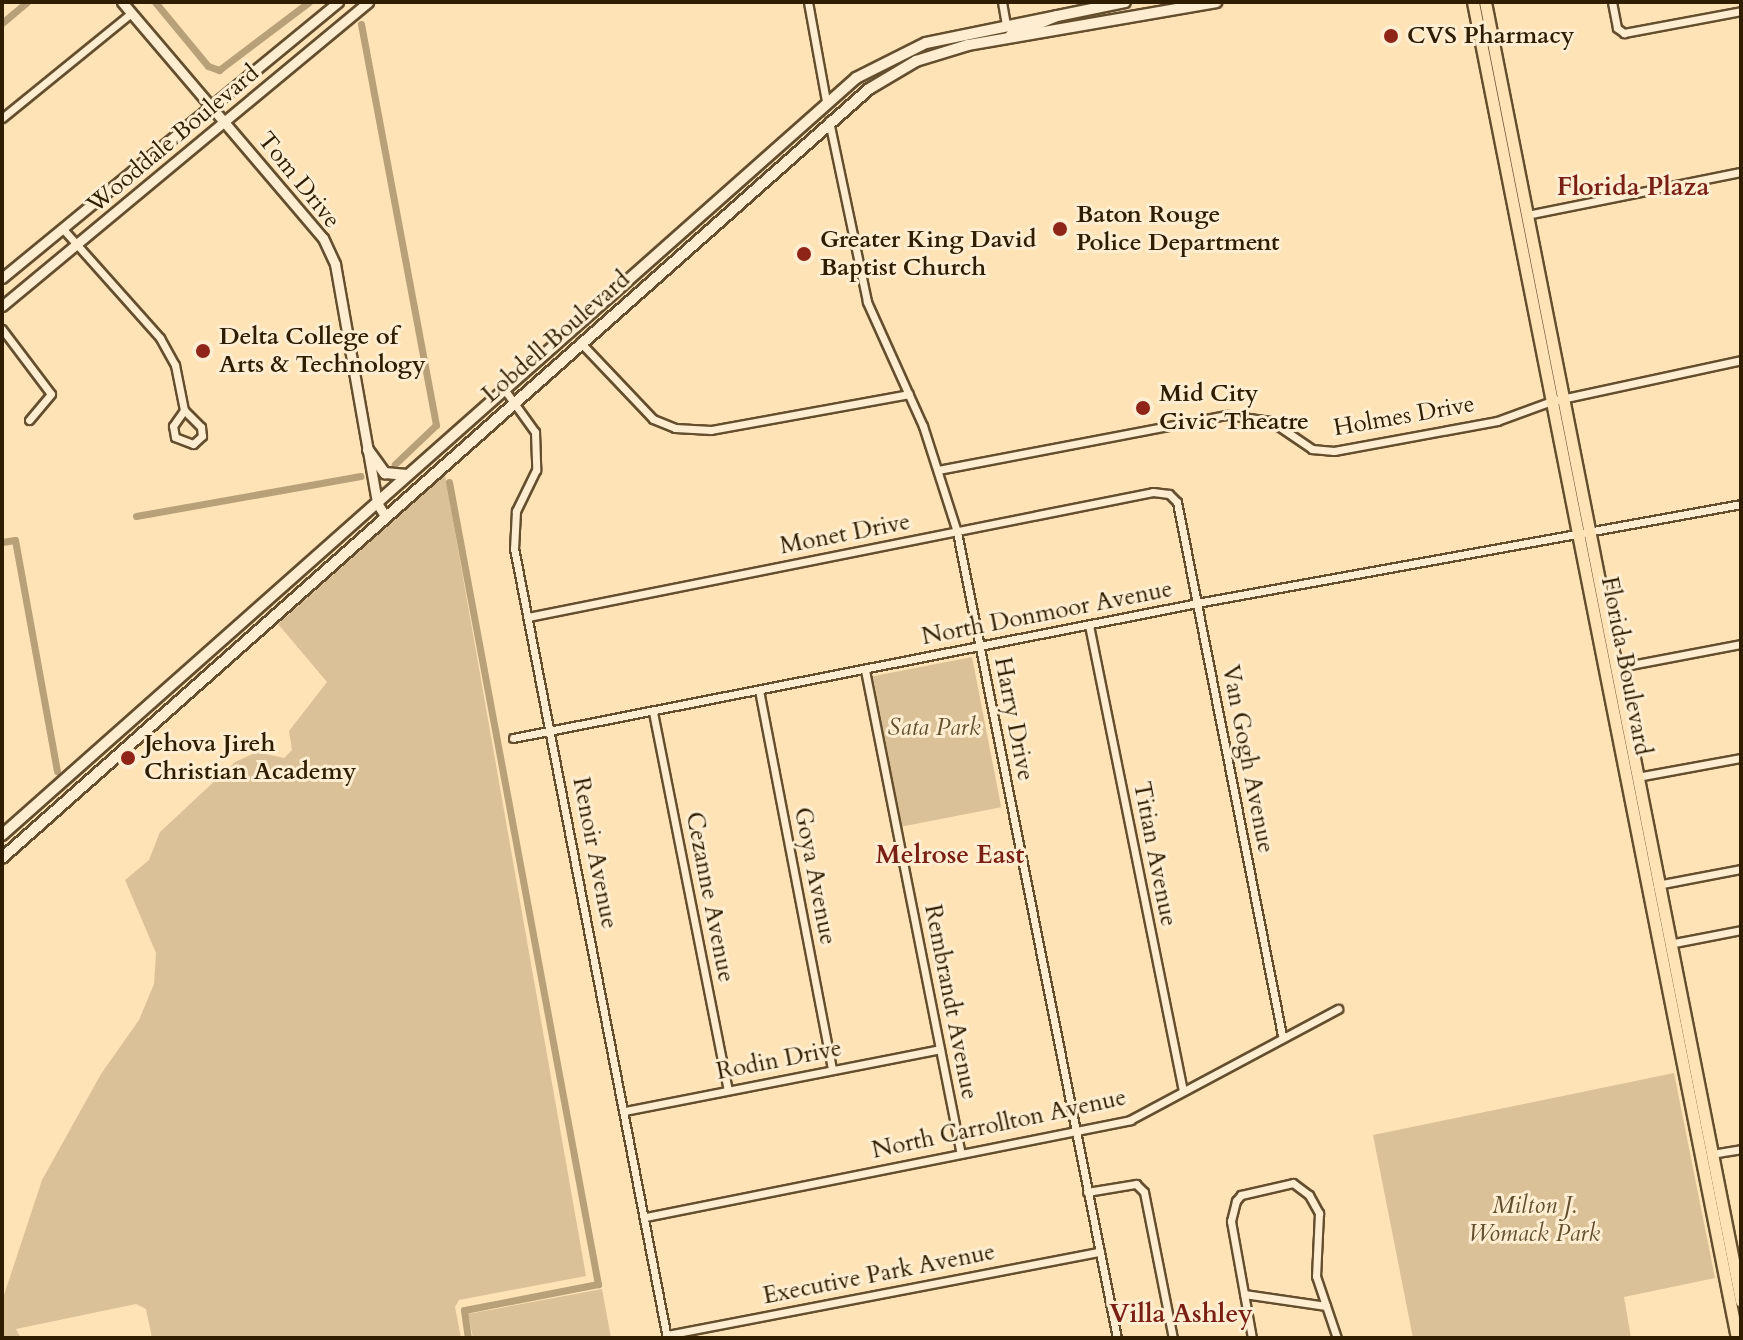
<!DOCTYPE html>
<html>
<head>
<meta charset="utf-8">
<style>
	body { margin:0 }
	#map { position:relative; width:1743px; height:1340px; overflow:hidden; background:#fee3b7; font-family:Cardo,serif }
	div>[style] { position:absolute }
	.green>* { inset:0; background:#dbc198; transform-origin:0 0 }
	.canal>* { height:7px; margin:-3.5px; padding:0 3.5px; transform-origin:3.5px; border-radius:3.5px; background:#b8a079 }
	.roads { filter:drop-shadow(2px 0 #644e2e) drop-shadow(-2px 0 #644e2e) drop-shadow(0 2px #644e2e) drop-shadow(0 -2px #644e2e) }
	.minor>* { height:7px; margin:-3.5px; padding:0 3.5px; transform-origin:3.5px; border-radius:3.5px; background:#feedd0 }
	.tertiary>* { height:9px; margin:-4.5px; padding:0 4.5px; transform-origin:4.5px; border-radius:4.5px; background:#feedd0 }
	.secondary>* { height:10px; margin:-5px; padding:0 5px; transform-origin:5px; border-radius:5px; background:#feedd0 }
	.primary>* { height:11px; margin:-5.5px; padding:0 5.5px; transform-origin:5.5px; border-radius:5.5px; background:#fee3b7 }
	.dots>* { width:22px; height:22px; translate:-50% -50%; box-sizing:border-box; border:4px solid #feedd0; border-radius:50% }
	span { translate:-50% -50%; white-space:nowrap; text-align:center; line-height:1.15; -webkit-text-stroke:6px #feedd0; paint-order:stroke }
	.poi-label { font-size:24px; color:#301d00; font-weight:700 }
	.left { translate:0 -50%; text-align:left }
	.street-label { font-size:24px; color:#301d00 }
	.park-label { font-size:24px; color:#634e2e; font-style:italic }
	.neighbourhood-label { font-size:26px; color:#7a1f14; font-weight:700 }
	.frame { position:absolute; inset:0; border:4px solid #301d00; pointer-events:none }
</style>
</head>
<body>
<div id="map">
	<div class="green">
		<div style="clip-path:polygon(445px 475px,586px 1276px,459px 1300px,455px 1307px,461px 1338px,152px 1338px,146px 1309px,136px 1304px,16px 1329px,21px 1338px,2px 1338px,2px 1301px,42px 1180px,101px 1074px,139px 1020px,154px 984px,156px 953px,125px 880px,149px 860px,160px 832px,235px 762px,257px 752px,284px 758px,292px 750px,289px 731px,327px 682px,278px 624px)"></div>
		<div style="left:972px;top:657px;width:153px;height:101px;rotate:79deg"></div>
		<div style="clip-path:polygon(1674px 1073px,1715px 1278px,1624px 1297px,1631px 1338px,1413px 1338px,1373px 1135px)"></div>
		<div style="clip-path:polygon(602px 1289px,611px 1338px,473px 1338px,468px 1314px)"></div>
	</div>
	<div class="canal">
		<div style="left:155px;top:2px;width:83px;rotate:50.4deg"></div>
		<div style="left:208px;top:66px;width:12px;rotate:20deg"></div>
		<div style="left:219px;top:70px;width:113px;rotate:-37.1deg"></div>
		<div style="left:2px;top:23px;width:33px;rotate:-40deg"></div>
		<div style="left:361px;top:24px;width:408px;rotate:79.4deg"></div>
		<div style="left:436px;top:425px;width:57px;rotate:136.4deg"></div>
		<div style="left:449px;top:482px;width:816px;rotate:79.48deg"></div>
		<div style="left:598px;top:1284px;width:136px;rotate:169deg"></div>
		<div style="left:464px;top:1310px;width:28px;rotate:82deg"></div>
		<div style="left:136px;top:516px;width:228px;rotate:-10.1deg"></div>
		<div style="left:2px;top:542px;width:13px;rotate:-9deg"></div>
		<div style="left:15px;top:540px;width:235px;rotate:79.7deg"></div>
	</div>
	<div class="roads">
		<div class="minor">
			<div style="left:808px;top:2px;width:101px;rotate:79.7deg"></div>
			<div style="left:1002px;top:2px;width:22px;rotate:80deg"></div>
			<div style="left:1612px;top:2px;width:26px;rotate:79deg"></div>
			<div style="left:1617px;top:28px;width:9px;rotate:36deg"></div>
			<div style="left:1624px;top:33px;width:119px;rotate:-10.6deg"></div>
			<div style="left:2px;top:118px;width:166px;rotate:-39.1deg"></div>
			<div style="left:829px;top:121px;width:185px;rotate:78.1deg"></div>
			<div style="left:867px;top:302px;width:136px;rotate:65.7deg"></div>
			<div style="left:923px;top:426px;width:111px;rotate:72.2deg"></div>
			<div style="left:957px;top:532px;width:822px;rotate:78.77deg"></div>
			<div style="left:1527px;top:215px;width:218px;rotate:-11.4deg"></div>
			<div style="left:63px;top:229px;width:146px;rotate:48.3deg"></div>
			<div style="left:160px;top:338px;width:31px;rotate:61deg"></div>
			<div style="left:175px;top:365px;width:46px;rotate:78.7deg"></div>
			<div style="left:184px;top:410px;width:24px;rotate:45deg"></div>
			<div style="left:201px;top:427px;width:9px;rotate:84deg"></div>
			<div style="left:202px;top:436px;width:12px;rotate:138deg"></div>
			<div style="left:193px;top:444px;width:19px;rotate:-159deg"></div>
			<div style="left:175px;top:437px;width:11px;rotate:-100deg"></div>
			<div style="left:173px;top:426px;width:19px;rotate:-55deg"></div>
			<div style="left:2px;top:329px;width:81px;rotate:53deg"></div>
			<div style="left:51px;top:394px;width:34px;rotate:130deg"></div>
			<div style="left:580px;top:342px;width:106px;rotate:46.5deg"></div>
			<div style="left:653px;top:419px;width:24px;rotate:22deg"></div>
			<div style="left:675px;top:428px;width:36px;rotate:3deg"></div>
			<div style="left:711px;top:430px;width:201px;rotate:-10.3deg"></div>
			<div style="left:504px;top:389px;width:53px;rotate:54.2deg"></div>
			<div style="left:535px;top:432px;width:38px;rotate:88deg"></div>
			<div style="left:536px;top:470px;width:46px;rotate:116deg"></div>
			<div style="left:516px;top:511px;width:37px;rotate:93deg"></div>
			<div style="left:514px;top:548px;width:805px;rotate:79.04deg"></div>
			<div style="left:938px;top:470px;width:294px;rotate:-10.8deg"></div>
			<div style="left:1227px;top:415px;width:44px;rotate:7.8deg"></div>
			<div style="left:1271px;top:421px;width:50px;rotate:34.3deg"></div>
			<div style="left:1312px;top:449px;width:22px;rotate:5deg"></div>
			<div style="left:1334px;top:451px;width:166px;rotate:-10.4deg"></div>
			<div style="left:1497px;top:421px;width:59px;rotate:-20deg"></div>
			<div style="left:1552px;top:401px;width:193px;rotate:-12.2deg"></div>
			<div style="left:528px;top:617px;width:637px;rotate:-11.31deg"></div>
			<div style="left:1153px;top:492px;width:16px;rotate:7deg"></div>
			<div style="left:1169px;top:494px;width:11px;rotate:45deg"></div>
			<div style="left:1177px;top:502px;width:543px;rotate:78.86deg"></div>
			<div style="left:1089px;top:625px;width:475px;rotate:78.6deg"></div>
			<div style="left:1615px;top:668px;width:128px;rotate:-10.8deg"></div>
			<div style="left:865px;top:670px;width:493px;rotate:78.8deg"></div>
			<div style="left:759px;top:690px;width:387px;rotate:79.1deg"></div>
			<div style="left:653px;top:712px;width:385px;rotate:78.8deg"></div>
			<div style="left:513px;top:738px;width:697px;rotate:-11.16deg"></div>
			<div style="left:1197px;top:603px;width:553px;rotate:-10.31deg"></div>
			<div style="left:1637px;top:777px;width:106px;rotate:-10.4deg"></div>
			<div style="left:1657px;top:885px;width:86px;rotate:-10.8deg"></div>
			<div style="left:1669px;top:944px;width:73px;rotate:-11deg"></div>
			<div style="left:625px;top:1111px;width:321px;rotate:-11.1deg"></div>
			<div style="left:1711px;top:1154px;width:30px;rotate:-9deg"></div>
			<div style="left:1087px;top:1192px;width:50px;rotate:-9.3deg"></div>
			<div style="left:1136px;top:1184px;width:11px;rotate:45deg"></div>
			<div style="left:1144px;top:1192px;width:149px;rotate:78.8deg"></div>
			<div style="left:646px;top:1217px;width:494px;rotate:-11.3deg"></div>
			<div style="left:1130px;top:1120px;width:236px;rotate:-28.1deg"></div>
			<div style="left:1244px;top:1294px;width:83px;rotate:8.3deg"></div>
			<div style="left:667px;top:1335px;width:441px;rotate:-10.9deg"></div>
			<div style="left:1252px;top:1338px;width:119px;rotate:-100.2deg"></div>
			<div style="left:1231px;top:1221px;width:21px;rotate:-76deg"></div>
			<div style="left:1236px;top:1201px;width:8px;rotate:-50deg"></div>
			<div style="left:1241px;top:1195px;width:53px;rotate:-13deg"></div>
			<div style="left:1293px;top:1183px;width:20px;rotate:37deg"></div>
			<div style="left:1309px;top:1195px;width:21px;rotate:61deg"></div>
			<div style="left:1319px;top:1213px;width:63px;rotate:92.7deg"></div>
			<div style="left:1316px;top:1276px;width:65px;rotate:71.3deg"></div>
		</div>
		<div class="tertiary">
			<div style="left:122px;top:2px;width:310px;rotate:49.6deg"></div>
			<div style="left:323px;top:238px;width:29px;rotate:65deg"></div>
			<div style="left:335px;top:264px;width:243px;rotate:80deg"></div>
			<div style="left:377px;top:503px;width:15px;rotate:58deg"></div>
			<div style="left:2px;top:278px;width:435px;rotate:-39.4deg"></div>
			<div style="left:2px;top:306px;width:476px;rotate:-39.7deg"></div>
		</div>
		<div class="secondary">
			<div style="left:1011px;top:35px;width:50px;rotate:-22.4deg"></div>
			<div style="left:368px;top:450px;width:29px;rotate:54deg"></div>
			<div style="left:385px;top:473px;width:22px;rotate:5deg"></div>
			<div style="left:2px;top:835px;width:1141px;rotate:-41.55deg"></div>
			<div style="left:856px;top:78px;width:78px;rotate:-26.6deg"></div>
			<div style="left:926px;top:43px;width:203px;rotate:-11.6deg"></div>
			<div style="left:2px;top:858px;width:1159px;rotate:-41.57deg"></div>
			<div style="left:869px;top:89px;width:55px;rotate:-30.8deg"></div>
			<div style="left:916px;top:61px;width:54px;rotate:-17.1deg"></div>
			<div style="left:968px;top:45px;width:252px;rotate:-9.8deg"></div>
		</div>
		<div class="primary">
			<div style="left:1473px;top:2px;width:1362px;rotate:78.82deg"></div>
			<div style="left:1485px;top:2px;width:1324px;rotate:78.85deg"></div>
		</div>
	</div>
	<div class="dots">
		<div style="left:1391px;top:36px;background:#8f2418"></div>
		<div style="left:1060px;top:229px;background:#8f2418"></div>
		<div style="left:804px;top:254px;background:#8f2418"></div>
		<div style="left:203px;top:351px;background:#8f2418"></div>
		<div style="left:1143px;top:408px;background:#8f2418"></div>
		<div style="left:128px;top:758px;background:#8f2418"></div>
	</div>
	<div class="poi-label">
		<span class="left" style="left:1407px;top:36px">CVS Pharmacy</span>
		<span class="left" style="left:1076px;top:229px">Baton Rouge<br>Police Department</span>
		<span class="left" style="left:820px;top:254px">Greater King David<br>Baptist Church</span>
		<span class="left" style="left:219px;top:351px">Delta College of<br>Arts &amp; Technology</span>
		<span class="left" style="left:1159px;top:408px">Mid City<br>Civic Theatre</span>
		<span class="left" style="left:144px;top:758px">Jehova Jireh<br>Christian Academy</span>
	</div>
	<div class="street-label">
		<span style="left:173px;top:139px;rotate:-40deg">Wooddale Boulevard</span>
		<span style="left:299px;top:180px;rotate:51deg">Tom Drive</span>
		<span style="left:556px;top:337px;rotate:-41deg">Lobdell Boulevard</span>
		<span style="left:1404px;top:416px;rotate:-10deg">Holmes Drive</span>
		<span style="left:845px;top:534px;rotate:-11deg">Monet Drive</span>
		<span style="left:1047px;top:613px;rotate:-11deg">North Donmoor Avenue</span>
		<span style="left:1626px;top:666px;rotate:79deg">Florida Boulevard</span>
		<span style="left:1014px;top:719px;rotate:79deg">Harry Drive</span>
		<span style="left:1248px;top:759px;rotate:79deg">Van Gogh Avenue</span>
		<span style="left:595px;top:853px;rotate:79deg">Renoir Avenue</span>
		<span style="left:1155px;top:854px;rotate:79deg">Titian Avenue</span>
		<span style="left:815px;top:876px;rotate:79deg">Goya Avenue</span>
		<span style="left:710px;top:897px;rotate:79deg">Cezanne Avenue</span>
		<span style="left:951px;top:1002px;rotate:79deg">Rembrandt Avenue</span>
		<span style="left:779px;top:1060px;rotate:-11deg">Rodin Drive</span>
		<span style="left:999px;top:1124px;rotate:-12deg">North Carrollton Avenue</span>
		<span style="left:879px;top:1274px;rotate:-11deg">Executive Park Avenue</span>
	</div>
	<div class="park-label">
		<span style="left:934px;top:728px">Sata Park</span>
		<span style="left:1534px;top:1220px">Milton J.<br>Womack Park</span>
	</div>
	<div class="neighbourhood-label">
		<span style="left:1633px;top:187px">Florida Plaza</span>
		<span style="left:950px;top:855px">Melrose East</span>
		<span style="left:1181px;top:1314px">Villa Ashley</span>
	</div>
	<div class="frame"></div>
</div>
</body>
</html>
